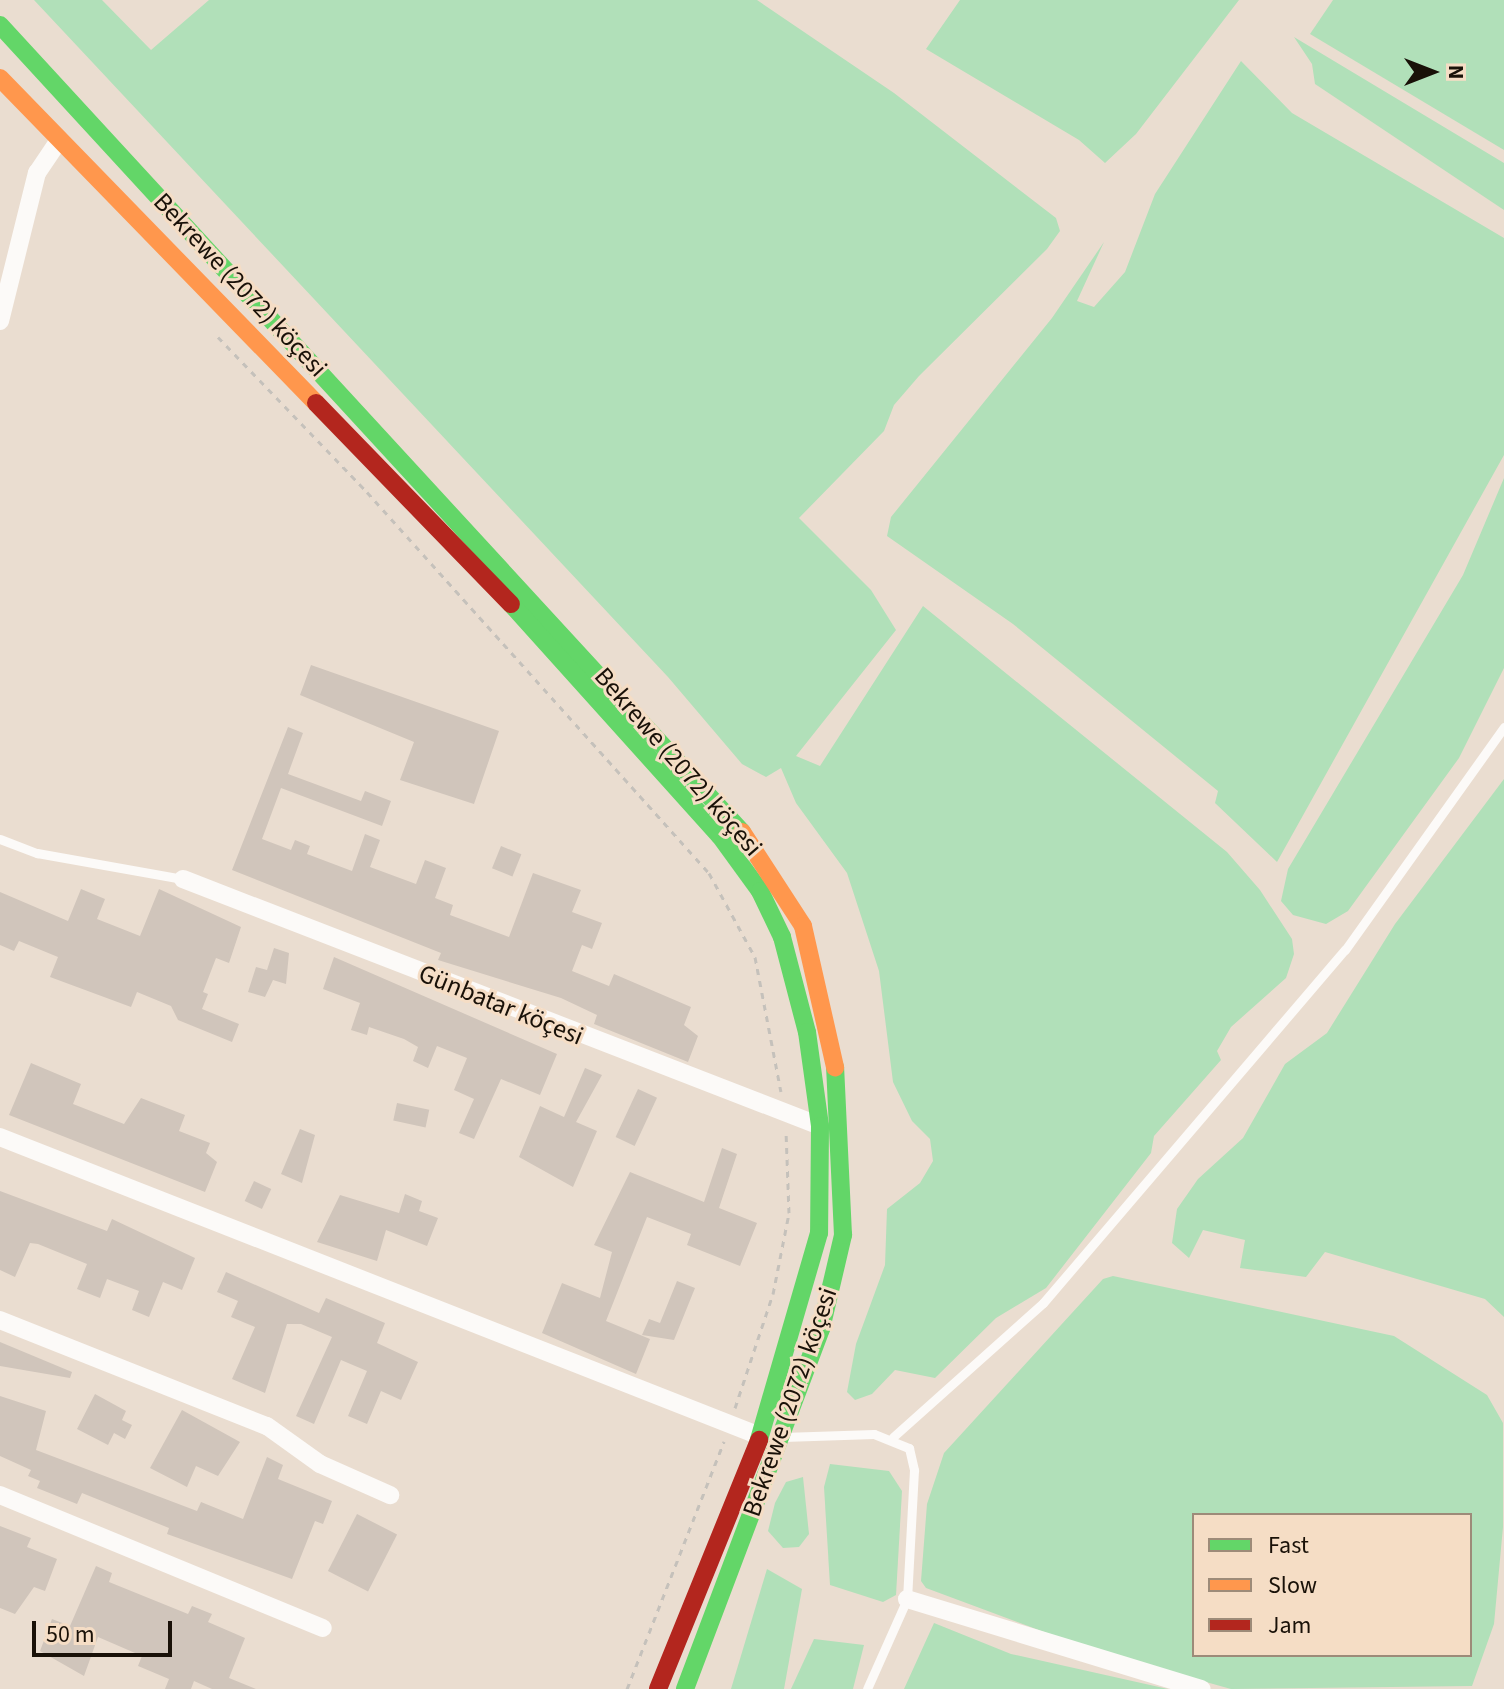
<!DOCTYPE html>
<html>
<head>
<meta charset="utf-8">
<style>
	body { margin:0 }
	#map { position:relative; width:1504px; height:1689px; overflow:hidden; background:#eaddd0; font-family:"Source Sans 3",sans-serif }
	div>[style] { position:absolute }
	.green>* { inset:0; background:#b1e0b9 }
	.building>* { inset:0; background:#d0c5bb; transform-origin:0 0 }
	.path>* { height:3px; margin-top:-1.5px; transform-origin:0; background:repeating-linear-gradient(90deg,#c5c1bb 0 6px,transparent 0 12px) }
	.lane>* { height:9px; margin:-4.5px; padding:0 4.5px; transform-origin:4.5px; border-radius:4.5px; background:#fcfaf8 }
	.street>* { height:18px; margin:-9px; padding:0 9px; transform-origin:9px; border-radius:9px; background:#fcfaf8 }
	.fast>* { height:18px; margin:-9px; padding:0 9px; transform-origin:9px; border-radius:9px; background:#63d668 }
	.slow>* { height:18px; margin:-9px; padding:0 9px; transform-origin:9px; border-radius:9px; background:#ff974d }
	.jam>* { height:18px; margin:-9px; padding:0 9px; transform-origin:9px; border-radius:9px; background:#b3261e }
	span { translate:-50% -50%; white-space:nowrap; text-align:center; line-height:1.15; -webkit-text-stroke:6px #f5ddc5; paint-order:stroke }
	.street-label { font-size:26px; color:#191108 }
	.legend { position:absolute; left:1192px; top:1513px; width:280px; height:144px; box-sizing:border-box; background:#f5ddc5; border:2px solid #9d8b79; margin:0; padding:10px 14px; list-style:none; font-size:24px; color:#191108 }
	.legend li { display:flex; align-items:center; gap:16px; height:40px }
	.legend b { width:40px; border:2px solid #9d8b79 }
	.north { position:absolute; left:1392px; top:32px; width:80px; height:80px; -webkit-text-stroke:6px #f5ddc5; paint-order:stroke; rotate:90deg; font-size:22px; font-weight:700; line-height:32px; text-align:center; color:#191108 }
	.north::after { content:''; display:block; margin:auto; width:28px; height:36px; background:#191108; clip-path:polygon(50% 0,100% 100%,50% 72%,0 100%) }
	.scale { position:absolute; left:32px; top:1621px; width:140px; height:36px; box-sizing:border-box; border:4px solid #191108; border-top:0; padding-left:10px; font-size:24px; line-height:28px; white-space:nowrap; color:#191108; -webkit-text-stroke:6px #f5ddc5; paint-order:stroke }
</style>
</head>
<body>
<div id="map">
	<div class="green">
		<div style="clip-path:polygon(34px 0,102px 0,151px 50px,209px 0,757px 0,894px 93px,1056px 218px,1060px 231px,1047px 249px,919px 376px,894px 405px,884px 431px,799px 518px,871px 590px,896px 630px,796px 756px,820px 766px,923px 606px,1227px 852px,1260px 890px,1292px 939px,1294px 954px,1286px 978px,1231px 1027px,1217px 1051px,1221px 1060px,1154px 1136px,1151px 1153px,1046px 1288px,996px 1318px,935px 1378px,895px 1370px,872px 1394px,855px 1400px,847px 1392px,856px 1344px,885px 1265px,887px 1209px,920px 1183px,933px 1161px,930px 1139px,912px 1121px,893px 1082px,879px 971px,847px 873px,796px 803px,781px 768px,766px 777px,742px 764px,668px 677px)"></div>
		<div style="clip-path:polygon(960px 0,1239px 0,1136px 134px,1105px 163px,1079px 140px,926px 49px)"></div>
		<div style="clip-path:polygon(1333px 0,1504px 0,1504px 150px,1310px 34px)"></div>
		<div style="clip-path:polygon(1294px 37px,1504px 163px,1504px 210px,1315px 84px,1312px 64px)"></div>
		<div style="clip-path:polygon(1241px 61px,1292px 113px,1504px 238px,1504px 455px,1277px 862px,1215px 803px,1218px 791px,1013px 624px,887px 536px,891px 517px,1052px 318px,1104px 242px,1077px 301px,1094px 307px,1125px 272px,1155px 194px)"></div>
		<div style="clip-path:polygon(1504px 478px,1504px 668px,1459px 758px,1348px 911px,1326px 924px,1293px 915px,1281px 901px,1288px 869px,1463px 575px)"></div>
		<div style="clip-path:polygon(1504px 779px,1504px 1317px,1485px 1299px,1325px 1252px,1306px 1277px,1240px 1268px,1245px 1240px,1203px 1230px,1189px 1258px,1172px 1243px,1177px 1209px,1198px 1179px,1243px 1138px,1285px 1064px,1327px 1033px,1395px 924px)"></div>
		<div style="clip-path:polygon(evenodd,1113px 1276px,1394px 1336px,1487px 1395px,1503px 1423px,1503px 1527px,1494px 1624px,1472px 1686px,1231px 1689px,1095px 1651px,926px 1588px,921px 1581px,927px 1504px,944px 1453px,1103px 1279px,1113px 1276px,1194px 1515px,1470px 1515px,1470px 1655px,1194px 1655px,1194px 1515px)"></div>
		<div style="clip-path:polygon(830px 1464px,889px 1471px,902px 1491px,896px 1595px,883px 1602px,830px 1585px,824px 1487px)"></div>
		<div style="clip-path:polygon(803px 1477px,809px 1534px,799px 1547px,783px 1548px,768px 1531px,775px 1503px,786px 1482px)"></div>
		<div style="clip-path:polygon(767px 1569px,802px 1589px,784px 1689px,731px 1689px)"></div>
		<div style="clip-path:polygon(934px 1623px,1011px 1654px,1168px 1689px,904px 1689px)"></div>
		<div style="clip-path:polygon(814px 1639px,864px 1645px,853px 1689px,791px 1689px)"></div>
	</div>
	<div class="building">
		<div style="clip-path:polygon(311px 665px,499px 731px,474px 804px,400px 780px,414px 742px,300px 695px)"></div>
		<div style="clip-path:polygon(288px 727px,303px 733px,288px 774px,361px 801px,365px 791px,391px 801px,382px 826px,281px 788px,262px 839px,291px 850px,295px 840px,310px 846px,307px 854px,352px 871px,365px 834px,380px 840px,370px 867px,416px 884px,425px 860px,446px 868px,435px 898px,453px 905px,450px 915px,509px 937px,533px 873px,581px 890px,572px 912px,602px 923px,592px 949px,582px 945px,572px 971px,609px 986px,614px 974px,691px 1007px,684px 1025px,698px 1036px,688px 1062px,594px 1024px,597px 1015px,561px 998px,438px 960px,441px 953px,232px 870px)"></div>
		<div style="left:501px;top:846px;width:22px;height:24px;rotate:22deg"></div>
		<div style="clip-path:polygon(81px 889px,105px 899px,97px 919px,140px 936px,159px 889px,241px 927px,229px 963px,216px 958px,203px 992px,208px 994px,202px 1009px,239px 1024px,232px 1042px,178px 1020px,171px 1006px,137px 992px,131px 1007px,50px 977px,58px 957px,19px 941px,14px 951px,0 945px,0 892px,68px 921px)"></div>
		<div style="clip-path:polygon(274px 948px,289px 953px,286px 984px,273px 980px,265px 997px,248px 992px,256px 967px,267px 970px)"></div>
		<div style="clip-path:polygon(334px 957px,557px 1054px,540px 1095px,501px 1079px,474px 1139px,459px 1133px,474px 1099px,454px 1090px,467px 1058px,437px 1046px,428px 1068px,413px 1061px,418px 1047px,404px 1039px,369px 1027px,367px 1035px,351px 1030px,360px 1003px,323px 989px)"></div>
		<div style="clip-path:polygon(31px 1063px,81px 1084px,73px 1104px,124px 1124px,141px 1098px,185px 1115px,179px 1131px,210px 1143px,206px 1153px,217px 1162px,205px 1192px,9px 1115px)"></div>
		<div style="clip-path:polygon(585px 1068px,602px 1075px,576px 1122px,597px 1131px,573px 1187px,519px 1157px,540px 1106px,564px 1117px)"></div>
		<div style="left:638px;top:1089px;width:21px;height:53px;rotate:25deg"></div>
		<div style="left:397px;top:1103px;width:33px;height:18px;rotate:12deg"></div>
		<div style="clip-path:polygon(300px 1129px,315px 1135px,302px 1183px,281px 1174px)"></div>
		<div style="clip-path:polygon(722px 1148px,737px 1154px,719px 1208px,757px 1223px,740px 1266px,687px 1245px,691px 1234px,647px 1217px,606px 1321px,650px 1339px,636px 1374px,542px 1333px,562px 1283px,600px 1298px,612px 1252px,594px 1245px,630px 1172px,704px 1202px)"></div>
		<div style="left:254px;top:1181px;width:19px;height:22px;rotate:25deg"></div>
		<div style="clip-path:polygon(0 1191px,107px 1231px,112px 1219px,195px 1258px,182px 1290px,163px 1282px,149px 1317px,132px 1310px,139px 1291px,107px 1279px,100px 1298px,77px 1289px,87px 1264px,38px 1244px,30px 1243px,15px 1277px,0 1270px)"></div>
		<div style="clip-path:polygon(405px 1194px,422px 1201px,419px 1211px,438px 1218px,427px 1246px,386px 1230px,377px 1261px,317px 1242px,340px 1195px,399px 1213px)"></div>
		<div style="clip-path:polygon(226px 1272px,319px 1313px,326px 1298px,385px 1323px,377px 1343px,418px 1362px,401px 1400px,381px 1391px,367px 1424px,348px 1416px,367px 1371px,341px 1360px,314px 1424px,296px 1416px,332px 1337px,301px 1324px,287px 1324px,265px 1393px,232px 1379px,255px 1327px,231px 1317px,238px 1301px,217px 1292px)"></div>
		<div style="clip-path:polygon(677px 1281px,695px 1288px,674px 1340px,642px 1335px,649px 1319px,660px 1323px)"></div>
		<div style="clip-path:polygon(0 1342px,72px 1372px,70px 1378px,0 1366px)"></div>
		<div style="clip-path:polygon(95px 1394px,126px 1411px,122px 1420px,132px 1425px,125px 1439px,114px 1433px,108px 1445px,77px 1429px)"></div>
		<div style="clip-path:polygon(0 1396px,46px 1411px,36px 1450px,197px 1511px,201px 1502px,243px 1519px,267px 1457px,283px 1465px,278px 1479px,332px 1501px,323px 1524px,315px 1521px,292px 1579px,167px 1534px,169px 1528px,82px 1493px,77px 1504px,37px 1488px,40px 1481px,28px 1476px,31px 1470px,0 1456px)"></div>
		<div style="clip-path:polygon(182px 1410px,240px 1442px,218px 1476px,196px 1466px,187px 1487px,150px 1468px)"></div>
		<div style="left:357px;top:1514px;width:45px;height:64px;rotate:27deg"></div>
		<div style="clip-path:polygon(0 1526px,31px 1538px,27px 1547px,57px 1559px,45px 1591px,34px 1587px,15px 1614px,0 1608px)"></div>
		<div style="clip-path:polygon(96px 1566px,112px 1573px,109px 1582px,188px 1614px,192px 1606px,212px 1614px,208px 1622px,245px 1638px,229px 1678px,256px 1689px,212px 1689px,194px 1681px,191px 1689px,165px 1689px,169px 1679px,138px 1666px,142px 1656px,98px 1637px,84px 1676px,40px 1651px,52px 1619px,70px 1626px)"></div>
	</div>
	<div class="path">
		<div style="left:218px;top:337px;width:215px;rotate:46.1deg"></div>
		<div style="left:367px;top:492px;width:512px;rotate:48.09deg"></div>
		<div style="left:709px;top:873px;width:96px;rotate:61.3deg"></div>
		<div style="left:755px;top:957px;width:137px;rotate:79.1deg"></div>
		<div style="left:735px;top:1408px;width:120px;rotate:-71.6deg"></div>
		<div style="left:773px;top:1294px;width:83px;rotate:-78.8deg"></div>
		<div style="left:789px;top:1213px;width:82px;rotate:-92.1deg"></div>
		<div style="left:627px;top:1689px;width:266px;rotate:-68.6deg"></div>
	</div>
	<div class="lane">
		<div style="left:0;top:839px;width:40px;rotate:21deg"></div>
		<div style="left:37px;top:853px;width:148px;rotate:10.1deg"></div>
		<div style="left:783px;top:1437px;width:91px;rotate:-1.9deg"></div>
		<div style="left:874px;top:1434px;width:38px;rotate:22deg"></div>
		<div style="left:909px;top:1448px;width:23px;rotate:77deg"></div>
		<div style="left:914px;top:1470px;width:129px;rotate:93.1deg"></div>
		<div style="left:907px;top:1599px;width:98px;rotate:114deg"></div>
		<div style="left:893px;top:1437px;width:201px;rotate:-41.8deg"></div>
		<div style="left:1043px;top:1303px;width:465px;rotate:-49.5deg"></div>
		<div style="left:1345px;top:950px;width:274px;rotate:-54.5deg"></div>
	</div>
	<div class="street">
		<div style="left:0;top:321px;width:153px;rotate:-76deg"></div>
		<div style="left:37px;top:173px;width:36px;rotate:-56deg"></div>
		<div style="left:183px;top:879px;width:683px;rotate:21.19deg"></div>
		<div style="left:0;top:1137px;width:817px;rotate:21.48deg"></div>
		<div style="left:0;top:1320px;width:287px;rotate:21.7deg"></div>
		<div style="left:267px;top:1426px;width:65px;rotate:35.6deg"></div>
		<div style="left:320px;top:1464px;width:77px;rotate:23.9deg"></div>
		<div style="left:0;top:1495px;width:349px;rotate:22.4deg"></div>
		<div style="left:907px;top:1599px;width:308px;rotate:17deg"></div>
	</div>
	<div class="fast">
		<div style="left:0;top:25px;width:1096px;rotate:47.4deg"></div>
		<div style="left:511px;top:604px;width:312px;rotate:48deg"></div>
		<div style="left:720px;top:836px;width:68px;rotate:54deg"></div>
		<div style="left:760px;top:891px;width:51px;rotate:64.4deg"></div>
		<div style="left:782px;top:937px;width:98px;rotate:75.3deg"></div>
		<div style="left:807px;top:1032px;width:95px;rotate:82.1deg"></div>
		<div style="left:820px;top:1126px;width:107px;rotate:90.5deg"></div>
		<div style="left:819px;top:1233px;width:216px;rotate:106.2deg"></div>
		<div style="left:685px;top:1689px;width:385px;rotate:-69.3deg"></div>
		<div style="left:821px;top:1329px;width:97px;rotate:-76.8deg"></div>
		<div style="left:843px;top:1235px;width:168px;rotate:-92.7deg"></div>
	</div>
	<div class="slow">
		<div style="left:0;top:78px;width:453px;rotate:45.8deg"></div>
		<div style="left:742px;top:832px;width:112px;rotate:57deg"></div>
		<div style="left:803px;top:926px;width:145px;rotate:77.2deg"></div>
	</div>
	<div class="jam">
		<div style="left:316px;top:403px;width:280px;rotate:45.9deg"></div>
		<div style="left:658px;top:1689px;width:269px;rotate:-67.9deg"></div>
	</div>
	<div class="street-label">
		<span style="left:240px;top:285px;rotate:47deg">Bekrewe (2072) köçesi</span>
		<span style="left:678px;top:762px;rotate:49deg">Bekrewe (2072) köçesi</span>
		<span style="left:501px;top:1005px;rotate:22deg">Günbatar köçesi</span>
		<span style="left:790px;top:1402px;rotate:-71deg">Bekrewe (2072) köçesi</span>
	</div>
	<ul class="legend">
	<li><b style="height:10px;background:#63d668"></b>Fast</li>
	<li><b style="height:10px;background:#ff974d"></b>Slow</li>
	<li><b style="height:10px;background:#b3261e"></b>Jam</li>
	</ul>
	<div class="north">N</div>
	<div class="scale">50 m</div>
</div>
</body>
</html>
